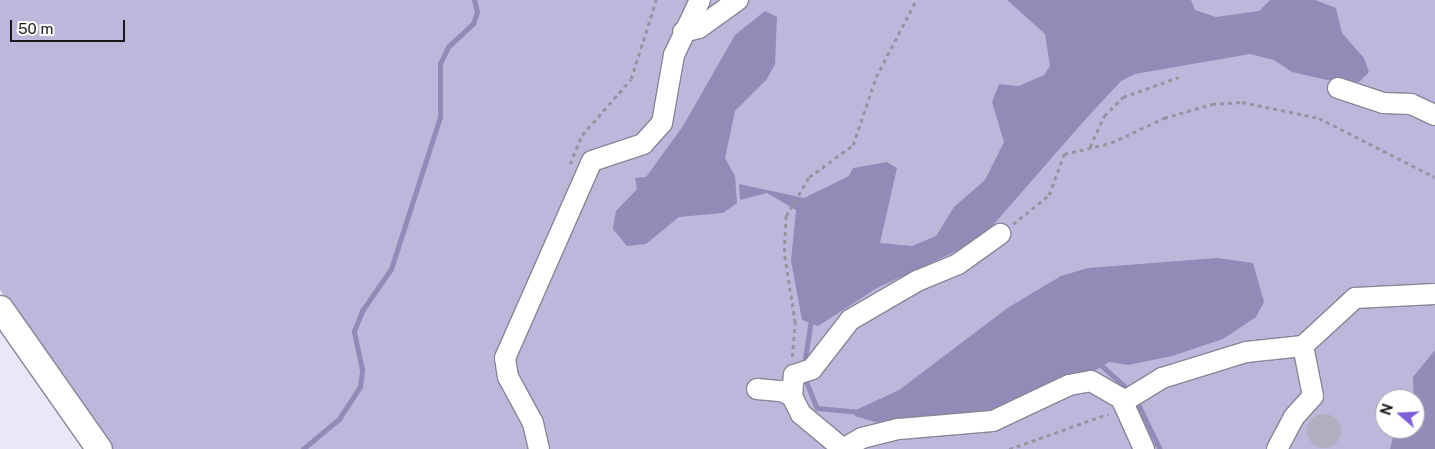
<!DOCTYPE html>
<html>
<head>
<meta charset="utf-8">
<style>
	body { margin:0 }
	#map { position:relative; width:1435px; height:449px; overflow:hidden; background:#e9e8f9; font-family:"Public Sans",sans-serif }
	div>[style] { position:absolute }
	.green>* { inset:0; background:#bcb8dc }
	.water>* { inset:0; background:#918bb7 }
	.stream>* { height:4.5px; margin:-2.25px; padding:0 2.25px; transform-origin:2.25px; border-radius:2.25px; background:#918bb7 }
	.building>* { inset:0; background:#b0aebf }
	.round { border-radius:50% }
	.path>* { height:2.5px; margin-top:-1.25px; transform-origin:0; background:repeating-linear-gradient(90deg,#9594a1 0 4px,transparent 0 8px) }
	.roads { filter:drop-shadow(1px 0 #878595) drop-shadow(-1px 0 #878595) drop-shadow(0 1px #878595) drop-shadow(0 -1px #878595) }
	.minor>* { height:20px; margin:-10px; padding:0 10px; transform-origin:10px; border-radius:10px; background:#fff }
	.major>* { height:25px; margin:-12.5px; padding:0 12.5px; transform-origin:12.5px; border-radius:12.5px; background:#fff }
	span { translate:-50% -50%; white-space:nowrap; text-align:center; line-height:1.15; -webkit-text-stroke:4px #fff; paint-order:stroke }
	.north { position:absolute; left:1375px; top:389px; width:50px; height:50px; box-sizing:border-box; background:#fff; border:1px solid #a3a3a5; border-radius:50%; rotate:289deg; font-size:14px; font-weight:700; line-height:20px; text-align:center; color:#18181e }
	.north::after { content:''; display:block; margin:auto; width:18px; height:22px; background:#7c5fda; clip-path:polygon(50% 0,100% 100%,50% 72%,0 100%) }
	.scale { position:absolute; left:10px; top:20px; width:115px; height:22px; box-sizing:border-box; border:2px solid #18181e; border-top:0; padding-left:6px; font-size:15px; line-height:18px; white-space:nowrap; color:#18181e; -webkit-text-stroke:4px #fff; paint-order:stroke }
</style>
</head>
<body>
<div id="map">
	<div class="green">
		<div style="clip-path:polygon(evenodd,0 0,1435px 0,1435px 449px,110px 449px,83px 403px,0 290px,0 0,1385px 399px,1415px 399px,1415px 429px,1385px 429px,1385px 399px)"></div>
	</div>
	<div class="water">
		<div style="clip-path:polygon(1007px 0,1191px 0,1195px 10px,1216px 17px,1259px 11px,1270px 0,1315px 0,1336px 8px,1342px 33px,1364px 58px,1369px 72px,1359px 82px,1327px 80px,1292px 72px,1274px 60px,1250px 54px,1135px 74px,1121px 81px,1083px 122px,980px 240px,877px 288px,818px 326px,802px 320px,791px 261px,796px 210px,767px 193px,740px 200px,739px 184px,804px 198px,849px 176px,853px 168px,887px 162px,897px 168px,880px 243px,912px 246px,936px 236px,954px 207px,985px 180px,1004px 142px,992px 102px,999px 84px,1019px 86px,1044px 75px,1050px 66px,1045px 34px)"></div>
		<div style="clip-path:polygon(765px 11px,777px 17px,775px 64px,767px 79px,735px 111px,725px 158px,735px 176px,737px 203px,723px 213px,679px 217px,646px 244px,627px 246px,613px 229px,614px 221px,616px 211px,637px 189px,635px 178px,646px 177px,683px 126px,735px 35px)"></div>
		<div style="clip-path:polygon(1217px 258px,1253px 263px,1264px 302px,1256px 317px,1223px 339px,1172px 356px,1128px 365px,1109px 362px,1096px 370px,1071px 373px,1030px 401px,992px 414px,875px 422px,855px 416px,856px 410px,899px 390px,1009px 307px,1061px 276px,1088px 268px)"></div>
		<div style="clip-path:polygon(1435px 350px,1435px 449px,1390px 449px,1395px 429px,1415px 429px,1413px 377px)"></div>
	</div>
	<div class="stream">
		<div style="left:1099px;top:363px;width:42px;rotate:42.1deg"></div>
		<div style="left:804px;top:366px;width:48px;rotate:-81.5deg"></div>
		<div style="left:805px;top:378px;width:32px;rotate:68deg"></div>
		<div style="left:817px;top:408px;width:43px;rotate:5.3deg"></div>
		<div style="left:1136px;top:399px;width:55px;rotate:64.4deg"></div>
		<div style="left:303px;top:449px;width:47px;rotate:-39.8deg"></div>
		<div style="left:339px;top:419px;width:38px;rotate:-57deg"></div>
		<div style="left:360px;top:387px;width:17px;rotate:-83deg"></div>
		<div style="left:362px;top:370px;width:40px;rotate:-102deg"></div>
		<div style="left:354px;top:331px;width:22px;rotate:-68deg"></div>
		<div style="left:362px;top:311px;width:51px;rotate:-55.4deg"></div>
		<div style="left:391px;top:269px;width:160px;rotate:-72.1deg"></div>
		<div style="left:440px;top:117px;width:53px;rotate:-90deg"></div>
		<div style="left:440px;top:64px;width:19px;rotate:-65deg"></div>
		<div style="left:448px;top:47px;width:34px;rotate:-43deg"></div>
		<div style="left:473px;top:24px;width:13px;rotate:-72deg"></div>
		<div style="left:477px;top:12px;width:12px;rotate:-104deg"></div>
	</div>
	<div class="building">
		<div class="round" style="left:1307px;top:414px;width:34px;height:34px"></div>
	</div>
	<div class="path">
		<div style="left:1090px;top:147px;width:34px;rotate:-66deg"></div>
		<div style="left:1104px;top:116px;width:27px;rotate:-45deg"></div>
		<div style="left:1123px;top:97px;width:59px;rotate:-19.7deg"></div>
		<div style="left:570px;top:164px;width:31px;rotate:-68deg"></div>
		<div style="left:582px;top:135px;width:74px;rotate:-48.8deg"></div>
		<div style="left:631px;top:79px;width:83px;rotate:-72.4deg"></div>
		<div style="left:1013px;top:224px;width:46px;rotate:-38.9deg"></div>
		<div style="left:1049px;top:195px;width:44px;rotate:-69.9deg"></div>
		<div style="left:1064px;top:154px;width:48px;rotate:-13.2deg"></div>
		<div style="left:1111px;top:143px;width:59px;rotate:-25.3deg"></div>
		<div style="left:1164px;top:118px;width:50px;rotate:-16.3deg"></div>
		<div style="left:1212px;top:104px;width:30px;rotate:-4deg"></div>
		<div style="left:1242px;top:102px;width:79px;rotate:11.7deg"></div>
		<div style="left:1319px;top:118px;width:130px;rotate:27deg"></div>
		<div style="left:792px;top:357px;width:34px;rotate:-85deg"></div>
		<div style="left:795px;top:323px;width:72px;rotate:-98.8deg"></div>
		<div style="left:784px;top:252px;width:36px;rotate:-87deg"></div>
		<div style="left:786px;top:216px;width:45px;rotate:-59.5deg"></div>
		<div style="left:809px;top:177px;width:54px;rotate:-36deg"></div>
		<div style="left:853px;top:145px;width:72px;rotate:-71.3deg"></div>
		<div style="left:876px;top:77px;width:87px;rotate:-62.5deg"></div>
		<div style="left:1009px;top:449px;width:105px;rotate:-19.5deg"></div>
	</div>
	<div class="roads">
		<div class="minor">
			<div style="left:683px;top:32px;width:16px;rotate:-14deg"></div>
			<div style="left:699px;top:28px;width:48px;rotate:-35.7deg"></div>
			<div style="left:1338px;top:88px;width:47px;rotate:18.4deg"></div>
			<div style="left:1383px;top:103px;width:28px;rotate:2deg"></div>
			<div style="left:1411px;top:104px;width:26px;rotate:25deg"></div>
			<div style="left:757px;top:389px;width:25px;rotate:5deg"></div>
			<div style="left:782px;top:391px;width:11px;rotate:27deg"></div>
			<div style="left:1123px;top:402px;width:46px;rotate:-31.6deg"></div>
			<div style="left:1162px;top:378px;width:88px;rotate:-17.2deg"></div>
			<div style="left:1246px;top:352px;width:57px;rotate:-6deg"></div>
			<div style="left:1303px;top:346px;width:71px;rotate:-42.7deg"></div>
			<div style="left:1355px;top:298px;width:80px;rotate:-2.9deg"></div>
			<div style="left:539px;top:449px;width:27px;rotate:-103deg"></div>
			<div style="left:533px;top:423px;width:52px;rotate:-118.5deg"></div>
			<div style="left:508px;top:377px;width:19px;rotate:-99deg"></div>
			<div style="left:505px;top:358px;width:215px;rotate:-66.2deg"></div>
			<div style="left:592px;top:161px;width:54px;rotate:-18.4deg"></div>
			<div style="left:643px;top:144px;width:28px;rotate:-48deg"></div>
			<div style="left:662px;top:123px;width:69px;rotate:-80deg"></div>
			<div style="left:674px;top:55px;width:61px;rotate:-64.7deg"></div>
			<div style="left:843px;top:449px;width:22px;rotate:-30deg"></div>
			<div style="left:862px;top:438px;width:38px;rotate:-14deg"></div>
			<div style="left:899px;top:429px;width:94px;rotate:-4.9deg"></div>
			<div style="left:993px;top:421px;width:84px;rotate:-25.3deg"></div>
			<div style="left:1069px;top:385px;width:22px;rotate:-10deg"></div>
			<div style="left:1091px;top:381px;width:34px;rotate:30deg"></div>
			<div style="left:1121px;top:398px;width:56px;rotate:65.7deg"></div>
			<div style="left:843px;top:449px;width:55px;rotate:-140.2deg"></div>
			<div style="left:801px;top:414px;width:20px;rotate:-117deg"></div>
			<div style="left:792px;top:396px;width:21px;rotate:-85deg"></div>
			<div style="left:794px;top:375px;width:19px;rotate:-18deg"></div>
			<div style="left:812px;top:369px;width:62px;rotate:-52.2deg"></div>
			<div style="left:850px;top:320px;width:78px;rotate:-30.2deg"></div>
			<div style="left:917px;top:281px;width:44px;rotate:-22.5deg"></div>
			<div style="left:958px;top:264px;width:52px;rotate:-35.5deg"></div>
			<div style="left:1277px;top:449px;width:36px;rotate:-62deg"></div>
			<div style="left:1294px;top:417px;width:28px;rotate:-48deg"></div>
			<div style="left:1313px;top:396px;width:51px;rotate:-101.3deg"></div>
		</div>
		<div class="major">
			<div style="left:0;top:308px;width:172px;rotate:54.9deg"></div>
		</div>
	</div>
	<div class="north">N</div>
	<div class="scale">50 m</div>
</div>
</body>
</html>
